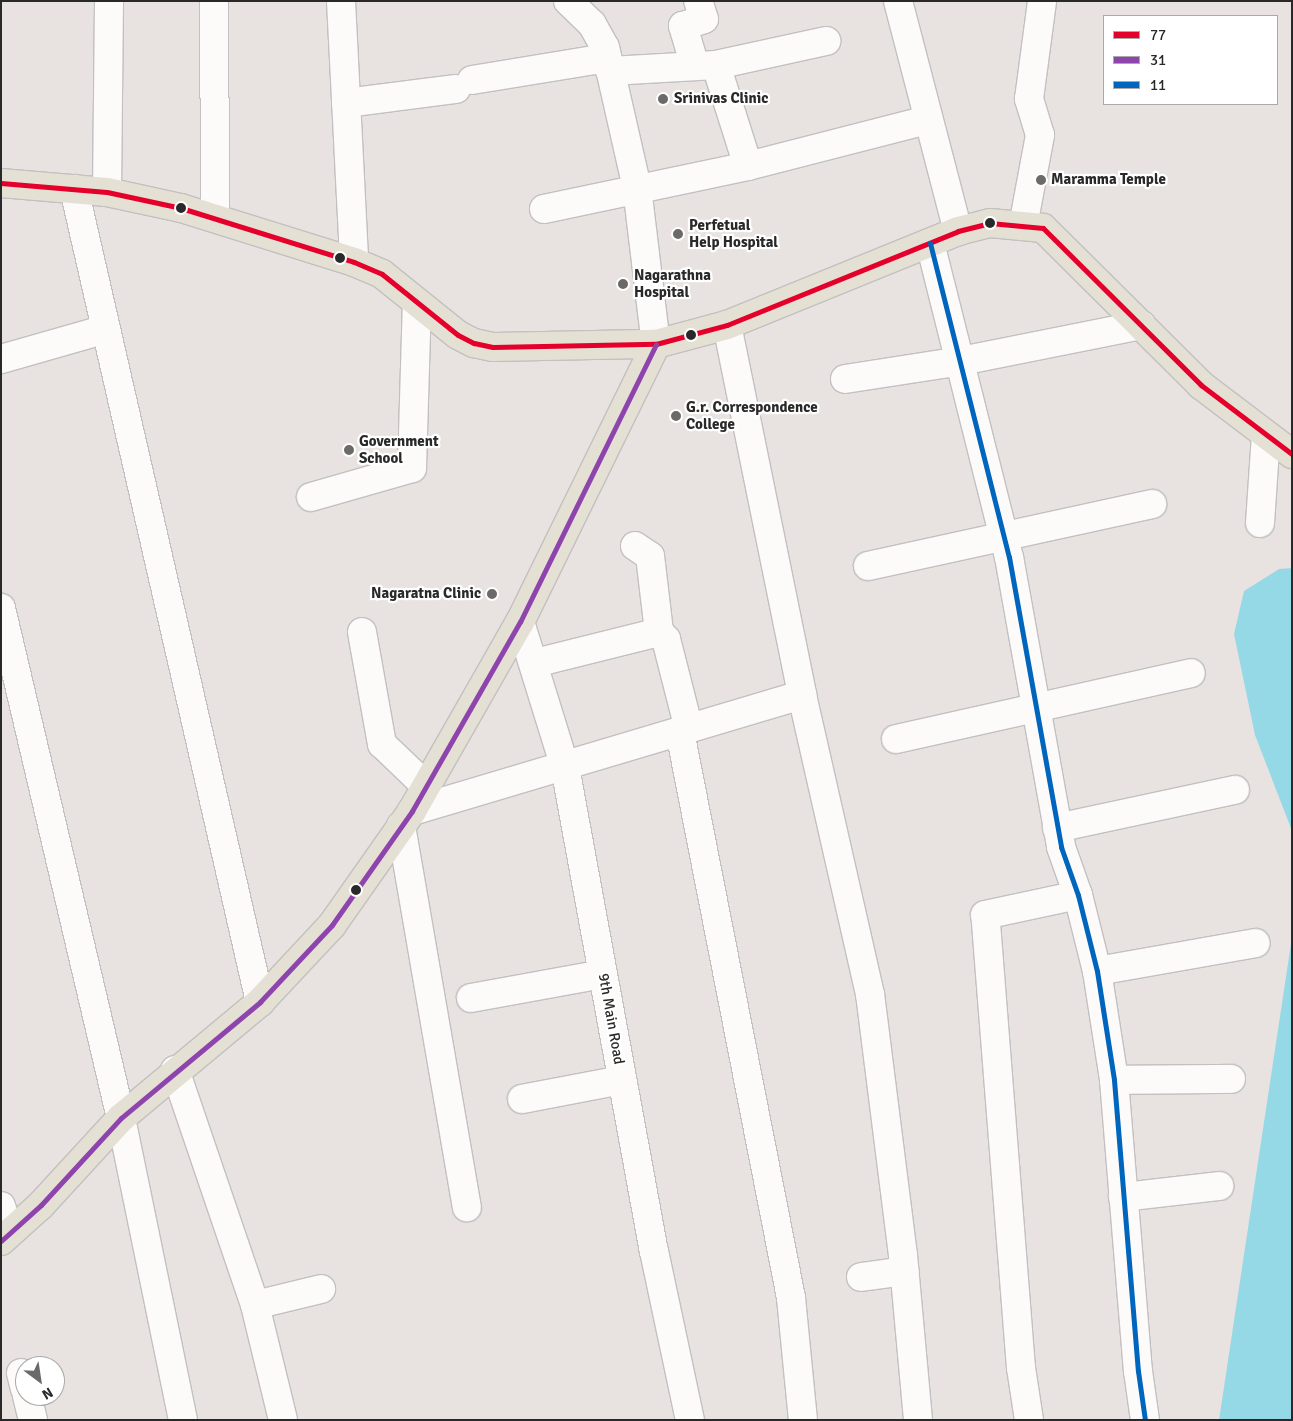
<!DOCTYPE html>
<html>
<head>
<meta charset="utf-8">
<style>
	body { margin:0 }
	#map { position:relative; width:1293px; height:1421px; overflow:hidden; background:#e8e3e0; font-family:Signika,sans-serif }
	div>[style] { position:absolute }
	.water>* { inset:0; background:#96d9e6 }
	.roads { filter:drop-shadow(1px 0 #c2c0c1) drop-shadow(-1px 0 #c2c0c1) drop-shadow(0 1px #c2c0c1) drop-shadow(0 -1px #c2c0c1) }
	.minor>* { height:28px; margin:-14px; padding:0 14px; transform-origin:14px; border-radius:14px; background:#fcfbfa }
	.major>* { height:28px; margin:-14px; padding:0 14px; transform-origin:14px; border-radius:14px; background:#e5e0d4 }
	.bus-1>* { height:5px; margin:-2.5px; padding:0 2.5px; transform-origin:2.5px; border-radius:2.5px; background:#e4002b }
	.bus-2>* { height:5px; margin:-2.5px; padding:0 2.5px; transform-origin:2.5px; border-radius:2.5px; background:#8e44ad }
	.bus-3>* { height:5px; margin:-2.5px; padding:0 2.5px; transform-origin:2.5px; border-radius:2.5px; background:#0065bd }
	.dots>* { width:14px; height:14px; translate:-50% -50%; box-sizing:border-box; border:2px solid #fff; border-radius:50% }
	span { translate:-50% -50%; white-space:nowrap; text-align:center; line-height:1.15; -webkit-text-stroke:4.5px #fff; paint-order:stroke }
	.poi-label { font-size:15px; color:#292929; font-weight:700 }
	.left { translate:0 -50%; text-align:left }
	.right { translate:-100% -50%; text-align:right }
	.street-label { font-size:15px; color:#292929 }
	.frame { position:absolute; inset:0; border:2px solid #292929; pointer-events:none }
	.legend { position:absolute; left:1103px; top:15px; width:175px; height:90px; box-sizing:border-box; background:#fff; border:1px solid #a9a9a9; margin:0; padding:6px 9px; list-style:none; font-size:15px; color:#292929 }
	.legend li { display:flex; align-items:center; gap:10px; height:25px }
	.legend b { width:25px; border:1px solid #a9a9a9 }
	.north { position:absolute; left:15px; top:1356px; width:50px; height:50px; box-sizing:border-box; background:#fff; border:1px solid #a9a9a9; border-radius:50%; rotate:149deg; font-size:14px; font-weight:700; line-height:20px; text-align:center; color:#292929 }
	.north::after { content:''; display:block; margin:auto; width:18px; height:22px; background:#6c6a69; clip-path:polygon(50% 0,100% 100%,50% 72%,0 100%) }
</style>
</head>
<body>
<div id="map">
	<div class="water">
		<div style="clip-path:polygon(1292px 568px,1292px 831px,1255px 735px,1234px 634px,1244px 591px,1279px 569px)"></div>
		<div style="clip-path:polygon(1292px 937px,1292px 1420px,1219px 1420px)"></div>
	</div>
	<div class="roads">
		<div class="minor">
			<div style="left:214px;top:1px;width:217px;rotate:89.7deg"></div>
			<div style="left:341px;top:1px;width:261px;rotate:87.1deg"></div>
			<div style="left:568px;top:1px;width:33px;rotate:44deg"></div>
			<div style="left:592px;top:24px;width:26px;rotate:61deg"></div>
			<div style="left:605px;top:47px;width:145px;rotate:77.2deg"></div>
			<div style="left:637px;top:188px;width:157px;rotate:83.1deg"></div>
			<div style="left:898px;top:1px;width:238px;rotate:75.4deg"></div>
			<div style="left:716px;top:65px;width:106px;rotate:72.4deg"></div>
			<div style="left:695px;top:66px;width:42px;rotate:-106.7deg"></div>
			<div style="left:683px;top:26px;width:22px;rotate:-18deg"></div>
			<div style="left:704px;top:19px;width:19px;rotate:-108deg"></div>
			<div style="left:610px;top:71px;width:106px;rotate:-3.2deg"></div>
			<div style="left:716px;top:65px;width:113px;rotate:-12.3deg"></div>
			<div style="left:472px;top:80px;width:137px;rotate:-9.3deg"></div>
			<div style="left:346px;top:103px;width:111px;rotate:-7.3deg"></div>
			<div style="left:74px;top:189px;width:834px;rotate:77.11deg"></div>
			<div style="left:107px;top:192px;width:191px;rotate:-89.4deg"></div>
			<div style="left:544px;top:209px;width:208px;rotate:-11.9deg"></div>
			<div style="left:748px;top:166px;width:185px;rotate:-14.4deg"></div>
			<div style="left:1023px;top:226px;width:93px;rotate:-79.4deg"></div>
			<div style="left:1040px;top:135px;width:38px;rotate:-107deg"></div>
			<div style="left:1029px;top:99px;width:99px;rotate:-82.4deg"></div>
			<div style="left:930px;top:243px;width:324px;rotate:75.9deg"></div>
			<div style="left:1009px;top:557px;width:295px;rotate:79.8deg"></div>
			<div style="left:1061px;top:847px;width:51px;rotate:70.5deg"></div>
			<div style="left:1078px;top:895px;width:78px;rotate:76deg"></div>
			<div style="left:1097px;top:971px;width:110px;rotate:81.1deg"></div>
			<div style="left:1114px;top:1080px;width:292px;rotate:85.3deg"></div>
			<div style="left:1138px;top:1371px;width:49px;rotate:81.9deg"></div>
			<div style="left:727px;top:325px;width:378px;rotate:78.5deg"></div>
			<div style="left:802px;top:695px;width:307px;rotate:77.2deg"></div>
			<div style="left:870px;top:994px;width:263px;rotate:82.8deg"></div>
			<div style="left:903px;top:1255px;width:166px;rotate:84.8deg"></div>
			<div style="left:1px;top:359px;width:109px;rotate:-15.9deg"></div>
			<div style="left:845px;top:379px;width:117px;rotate:-8.8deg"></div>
			<div style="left:961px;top:361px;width:184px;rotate:-11.3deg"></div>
			<div style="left:311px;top:497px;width:105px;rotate:-16deg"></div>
			<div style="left:412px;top:468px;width:165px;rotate:-88.3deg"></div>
			<div style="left:1260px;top:523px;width:87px;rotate:-86.1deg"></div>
			<div style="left:635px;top:546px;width:18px;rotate:34deg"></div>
			<div style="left:650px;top:556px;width:77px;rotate:83.2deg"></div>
			<div style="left:868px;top:566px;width:291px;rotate:-12.3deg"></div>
			<div style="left:1px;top:608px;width:524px;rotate:76.76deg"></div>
			<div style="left:121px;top:1118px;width:308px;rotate:78.4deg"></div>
			<div style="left:520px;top:622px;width:152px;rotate:72.8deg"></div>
			<div style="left:565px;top:767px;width:492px;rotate:79.6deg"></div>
			<div style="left:654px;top:1251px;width:173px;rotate:78deg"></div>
			<div style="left:362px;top:632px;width:114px;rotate:79.9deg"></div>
			<div style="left:382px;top:744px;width:61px;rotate:43.7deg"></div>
			<div style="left:535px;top:663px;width:128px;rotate:-14deg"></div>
			<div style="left:659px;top:632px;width:10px;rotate:45deg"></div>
			<div style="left:666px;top:639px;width:93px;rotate:75.7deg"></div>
			<div style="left:680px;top:732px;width:577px;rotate:78.9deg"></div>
			<div style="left:791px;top:1298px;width:123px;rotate:84.4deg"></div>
			<div style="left:896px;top:739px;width:302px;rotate:-12.6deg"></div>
			<div style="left:412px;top:811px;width:407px;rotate:-16.6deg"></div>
			<div style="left:401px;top:826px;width:387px;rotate:80.2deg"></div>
			<div style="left:1057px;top:828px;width:182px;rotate:-12.1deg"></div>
			<div style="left:1097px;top:971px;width:161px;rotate:-10deg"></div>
			<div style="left:471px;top:998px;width:134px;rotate:-10.3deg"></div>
			<div style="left:175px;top:1070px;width:248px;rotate:71.2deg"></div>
			<div style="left:255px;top:1305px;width:68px;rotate:-13.6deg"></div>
			<div style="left:1114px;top:1080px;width:117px;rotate:-0.5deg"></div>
			<div style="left:522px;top:1099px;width:102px;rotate:-10.8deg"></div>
			<div style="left:1123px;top:1197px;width:97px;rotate:-6.5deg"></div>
			<div style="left:1px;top:1206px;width:28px;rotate:72deg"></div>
			<div style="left:861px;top:1277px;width:44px;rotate:-7.8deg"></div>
			<div style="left:255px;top:1305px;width:118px;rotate:76.3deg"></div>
			<div style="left:21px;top:1373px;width:16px;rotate:76deg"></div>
			<div style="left:27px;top:1396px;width:25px;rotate:76deg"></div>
			<div style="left:1029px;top:1420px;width:53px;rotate:-98.7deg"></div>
			<div style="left:1021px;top:1368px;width:454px;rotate:-94.5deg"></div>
			<div style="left:985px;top:915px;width:95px;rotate:-12.1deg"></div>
		</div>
		<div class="major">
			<div style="left:1px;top:183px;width:106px;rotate:4.9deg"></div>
			<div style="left:107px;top:192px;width:76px;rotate:12.2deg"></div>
			<div style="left:181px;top:208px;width:181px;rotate:17.3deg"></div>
			<div style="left:354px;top:262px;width:30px;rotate:23deg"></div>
			<div style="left:382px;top:274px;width:97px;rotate:38.8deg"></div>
			<div style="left:458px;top:335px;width:18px;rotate:27deg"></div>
			<div style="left:474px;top:343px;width:19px;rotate:12deg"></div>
			<div style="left:493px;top:347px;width:163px;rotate:-1.1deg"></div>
			<div style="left:656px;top:344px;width:73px;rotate:-15deg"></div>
			<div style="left:727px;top:325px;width:249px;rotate:-22.1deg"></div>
			<div style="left:958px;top:231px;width:33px;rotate:-14deg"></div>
			<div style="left:990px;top:223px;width:53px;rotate:5.4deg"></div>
			<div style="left:1043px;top:228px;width:223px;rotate:44.8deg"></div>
			<div style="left:1201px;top:385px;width:114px;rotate:37.2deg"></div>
			<div style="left:1px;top:1241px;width:54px;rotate:-42deg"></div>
			<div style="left:41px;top:1205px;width:118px;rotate:-47.4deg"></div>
			<div style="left:121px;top:1118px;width:181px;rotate:-39.8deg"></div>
			<div style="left:260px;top:1002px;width:105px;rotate:-46.9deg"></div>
			<div style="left:332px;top:925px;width:139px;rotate:-54.9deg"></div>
			<div style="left:412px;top:811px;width:218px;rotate:-60.3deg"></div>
			<div style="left:520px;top:622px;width:309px;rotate:-63.9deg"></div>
		</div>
	</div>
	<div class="bus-1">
		<div style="left:1px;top:183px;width:106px;rotate:4.9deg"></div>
		<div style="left:107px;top:192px;width:76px;rotate:12.2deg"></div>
		<div style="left:181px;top:208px;width:181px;rotate:17.3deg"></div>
		<div style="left:354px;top:262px;width:30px;rotate:23deg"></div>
		<div style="left:382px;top:274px;width:97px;rotate:38.8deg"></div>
		<div style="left:458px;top:335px;width:18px;rotate:27deg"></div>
		<div style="left:474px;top:343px;width:19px;rotate:12deg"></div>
		<div style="left:493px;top:347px;width:163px;rotate:-1.1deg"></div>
		<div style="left:656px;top:344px;width:73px;rotate:-15deg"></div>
		<div style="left:727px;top:325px;width:249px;rotate:-22.1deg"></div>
		<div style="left:958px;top:231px;width:33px;rotate:-14deg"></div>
		<div style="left:990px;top:223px;width:53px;rotate:5.4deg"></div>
		<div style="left:1043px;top:228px;width:223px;rotate:44.8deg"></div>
		<div style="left:1201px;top:385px;width:114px;rotate:37.2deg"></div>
	</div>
	<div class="bus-2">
		<div style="left:1px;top:1241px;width:54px;rotate:-42deg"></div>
		<div style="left:41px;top:1205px;width:118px;rotate:-47.4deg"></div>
		<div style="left:121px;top:1118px;width:181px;rotate:-39.8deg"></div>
		<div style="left:260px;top:1002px;width:105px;rotate:-46.9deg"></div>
		<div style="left:332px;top:925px;width:139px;rotate:-54.9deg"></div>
		<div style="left:412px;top:811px;width:218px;rotate:-60.3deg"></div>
		<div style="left:520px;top:622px;width:309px;rotate:-63.9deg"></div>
	</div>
	<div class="bus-3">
		<div style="left:930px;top:243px;width:324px;rotate:75.9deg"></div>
		<div style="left:1009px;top:557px;width:295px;rotate:79.8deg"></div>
		<div style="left:1061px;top:847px;width:51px;rotate:70.5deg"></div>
		<div style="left:1078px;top:895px;width:78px;rotate:76deg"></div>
		<div style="left:1097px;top:971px;width:110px;rotate:81.1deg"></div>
		<div style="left:1114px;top:1080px;width:292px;rotate:85.3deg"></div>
		<div style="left:1138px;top:1371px;width:49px;rotate:81.9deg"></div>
	</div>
	<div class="dots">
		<div style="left:663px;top:99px;background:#6c6a69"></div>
		<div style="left:1041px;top:180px;background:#6c6a69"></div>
		<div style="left:181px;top:208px;background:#292929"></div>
		<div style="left:990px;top:223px;background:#292929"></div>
		<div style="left:678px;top:234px;background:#6c6a69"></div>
		<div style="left:340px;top:258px;background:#292929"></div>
		<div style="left:623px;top:284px;background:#6c6a69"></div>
		<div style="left:691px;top:335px;background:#292929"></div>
		<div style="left:676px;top:416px;background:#6c6a69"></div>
		<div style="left:349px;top:450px;background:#6c6a69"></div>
		<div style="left:492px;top:594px;background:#6c6a69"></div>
		<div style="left:356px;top:890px;background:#292929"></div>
	</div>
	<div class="poi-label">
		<span class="left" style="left:674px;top:99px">Srinivas Clinic</span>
		<span class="left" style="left:1051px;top:180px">Maramma Temple</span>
		<span class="left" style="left:689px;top:234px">Perfetual<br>Help Hospital</span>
		<span class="left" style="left:634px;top:284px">Nagarathna<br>Hospital</span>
		<span class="left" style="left:686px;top:416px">G.r. Correspondence<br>College</span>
		<span class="left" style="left:359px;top:450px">Government<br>School</span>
		<span class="right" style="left:481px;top:594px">Nagaratna Clinic</span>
	</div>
	<div class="street-label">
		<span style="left:611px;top:1019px;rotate:80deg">9th Main Road</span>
	</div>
	<div class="frame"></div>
	<ul class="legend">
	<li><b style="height:6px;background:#e4002b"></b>77</li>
	<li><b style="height:6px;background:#8e44ad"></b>31</li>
	<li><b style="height:6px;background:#0065bd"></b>11</li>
	</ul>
	<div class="north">N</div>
</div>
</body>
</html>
